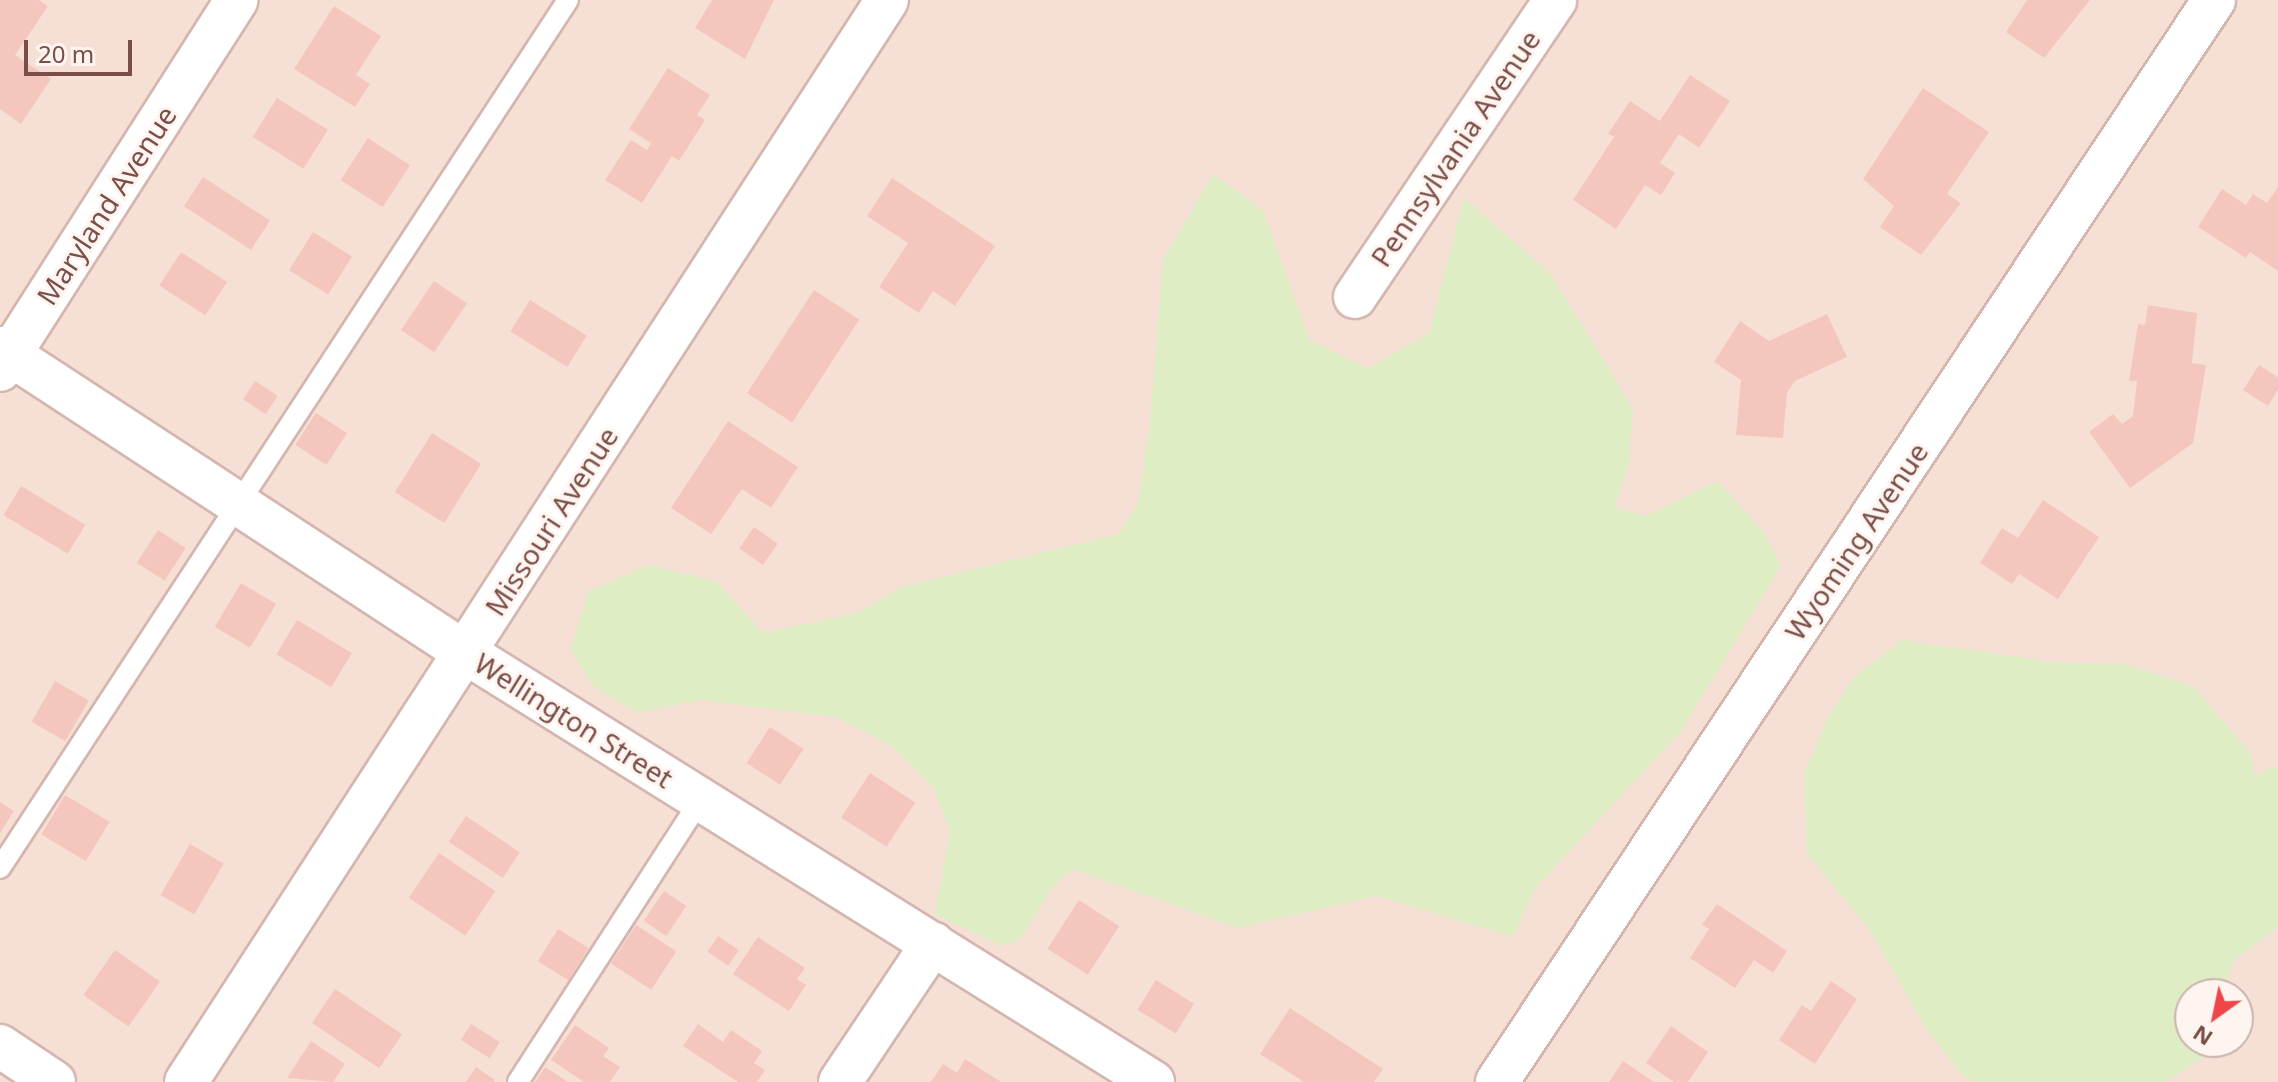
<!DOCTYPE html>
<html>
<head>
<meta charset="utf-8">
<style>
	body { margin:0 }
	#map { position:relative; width:2278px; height:1082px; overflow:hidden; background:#fef0e8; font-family:"Noto Sans",sans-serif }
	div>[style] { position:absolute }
	.residential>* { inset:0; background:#f6e0d6 }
	.green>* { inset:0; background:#dfedc5 }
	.building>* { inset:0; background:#f5c6be; transform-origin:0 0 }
	.roads { filter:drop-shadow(2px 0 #d4b6af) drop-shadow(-2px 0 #d4b6af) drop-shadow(0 2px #d4b6af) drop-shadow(0 -2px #d4b6af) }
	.service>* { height:20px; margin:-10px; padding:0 10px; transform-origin:10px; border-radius:10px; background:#fff }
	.minor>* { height:42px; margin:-21px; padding:0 21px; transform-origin:21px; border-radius:21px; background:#fff }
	span { translate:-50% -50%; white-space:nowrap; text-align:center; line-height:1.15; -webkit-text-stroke:6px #fff5f0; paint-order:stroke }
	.street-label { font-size:28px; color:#7b4f49 }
	.north { position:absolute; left:2174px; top:978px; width:80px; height:80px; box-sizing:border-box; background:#fff5f0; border:2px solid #cab3ad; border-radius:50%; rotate:213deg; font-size:22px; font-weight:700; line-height:32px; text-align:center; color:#7b4f49 }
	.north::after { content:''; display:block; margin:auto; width:28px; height:36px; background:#ef4649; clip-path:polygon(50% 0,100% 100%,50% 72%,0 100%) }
	.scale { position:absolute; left:24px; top:40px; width:108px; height:36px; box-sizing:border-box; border:4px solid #7b4f49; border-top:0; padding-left:10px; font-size:24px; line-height:28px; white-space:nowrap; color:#7b4f49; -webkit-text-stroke:6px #fff5f0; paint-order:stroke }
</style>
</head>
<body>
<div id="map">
	<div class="residential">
		<div style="clip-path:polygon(evenodd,0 0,2278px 0,2278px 1082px,0 1082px,0 0,2190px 994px,2238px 994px,2238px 1042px,2190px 1042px,2190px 994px)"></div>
	</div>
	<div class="green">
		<div style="clip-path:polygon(1213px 174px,1263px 210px,1310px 340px,1368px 368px,1429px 333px,1464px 198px,1550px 273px,1633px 408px,1629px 463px,1615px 507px,1645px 516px,1718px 481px,1765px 534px,1781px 566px,1680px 733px,1536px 887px,1513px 937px,1377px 896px,1238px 928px,1072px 869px,1050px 891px,1020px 940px,1001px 946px,935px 914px,950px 832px,934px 789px,890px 745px,836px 717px,700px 700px,638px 713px,594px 687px,570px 650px,589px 591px,648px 565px,716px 581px,763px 633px,858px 613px,901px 587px,1119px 534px,1138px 502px,1150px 425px,1163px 260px)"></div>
		<div style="clip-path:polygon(1902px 640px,2055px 662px,2126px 664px,2193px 686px,2250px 752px,2255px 775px,2278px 765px,2278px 927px,2234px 960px,2223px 994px,2190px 994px,2190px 1042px,2208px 1042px,2203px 1057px,2166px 1082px,1974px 1082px,1962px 1075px,1925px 1027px,1870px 930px,1807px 854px,1804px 773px,1829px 715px,1853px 678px)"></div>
	</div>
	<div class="building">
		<div style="clip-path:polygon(0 0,39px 0,48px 6px,15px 55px,51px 79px,21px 124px,0 109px)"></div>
		<div style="clip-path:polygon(712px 0,774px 0,745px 59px,695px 28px)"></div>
		<div style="clip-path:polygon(2027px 0,2090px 0,2044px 58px,2006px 32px)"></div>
		<div style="clip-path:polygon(334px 6px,381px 36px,356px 75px,370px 84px,355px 107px,294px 69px)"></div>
		<div style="clip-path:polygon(668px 68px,710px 95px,697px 115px,705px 120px,679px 161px,672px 156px,642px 203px,605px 180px,631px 140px,647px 150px,651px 143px,629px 129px)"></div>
		<div style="clip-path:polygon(1690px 75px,1730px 101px,1699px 148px,1679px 134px,1660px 163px,1675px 173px,1661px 195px,1645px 185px,1616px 229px,1573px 200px,1614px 137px,1608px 134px,1630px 101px,1660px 121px)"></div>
		<div style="clip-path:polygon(1923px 88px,1989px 132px,1947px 194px,1961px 203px,1921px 255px,1880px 227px,1894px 206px,1863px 179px)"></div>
		<div style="left:277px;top:98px;width:60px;height:46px;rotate:32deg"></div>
		<div style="left:368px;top:138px;width:50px;height:50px;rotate:33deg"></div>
		<div style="left:203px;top:177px;width:80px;height:35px;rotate:33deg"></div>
		<div style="clip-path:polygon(892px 178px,995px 246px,955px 306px,933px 291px,919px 313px,879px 287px,908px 243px,867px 216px)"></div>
		<div style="clip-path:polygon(2278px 187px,2278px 271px,2250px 252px,2246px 258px,2198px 227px,2222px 189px,2246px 205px,2253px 194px,2267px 203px)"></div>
		<div style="left:313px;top:232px;width:46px;height:45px;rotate:32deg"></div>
		<div style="left:181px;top:252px;width:55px;height:40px;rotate:33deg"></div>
		<div style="left:434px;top:281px;width:40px;height:59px;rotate:34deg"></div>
		<div style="left:814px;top:290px;width:54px;height:123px;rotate:33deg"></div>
		<div style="left:530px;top:300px;width:67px;height:37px;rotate:32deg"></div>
		<div style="clip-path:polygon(2148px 305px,2197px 313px,2192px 363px,2206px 365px,2193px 443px,2130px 488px,2089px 432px,2113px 414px,2122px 424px,2133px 416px,2137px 381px,2129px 381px,2138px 324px,2145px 325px)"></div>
		<div style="clip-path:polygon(1827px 314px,1847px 357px,1795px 381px,1787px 393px,1783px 438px,1736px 435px,1741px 380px,1714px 362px,1740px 321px,1769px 341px)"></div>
		<div style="clip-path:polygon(2259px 365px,2278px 377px,2278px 390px,2268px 406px,2243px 390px)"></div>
		<div style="left:255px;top:381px;width:27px;height:22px;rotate:33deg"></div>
		<div style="left:316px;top:413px;width:37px;height:38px;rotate:33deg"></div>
		<div style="clip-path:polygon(728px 421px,798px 467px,771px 508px,742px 489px,711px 534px,671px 508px)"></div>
		<div style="left:432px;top:433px;width:58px;height:70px;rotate:32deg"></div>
		<div style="left:21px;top:486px;width:75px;height:34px;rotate:31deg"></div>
		<div style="clip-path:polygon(2043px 500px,2099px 537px,2058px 599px,2019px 574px,2012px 584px,1980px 563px,2002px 528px,2018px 538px)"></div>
		<div style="left:754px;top:527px;width:29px;height:26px;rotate:35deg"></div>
		<div style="left:158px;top:530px;width:33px;height:39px;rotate:33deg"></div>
		<div style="left:241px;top:583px;width:41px;height:51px;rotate:31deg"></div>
		<div style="left:297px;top:620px;width:64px;height:40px;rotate:31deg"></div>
		<div style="left:55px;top:681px;width:39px;height:47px;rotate:30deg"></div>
		<div style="left:770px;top:727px;width:40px;height:43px;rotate:33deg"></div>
		<div style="left:870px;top:773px;width:54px;height:53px;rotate:33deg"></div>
		<div style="left:65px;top:795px;width:52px;height:46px;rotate:31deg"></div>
		<div style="clip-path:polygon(0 802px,14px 811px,0 833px)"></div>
		<div style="left:466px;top:816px;width:65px;height:31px;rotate:34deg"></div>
		<div style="left:190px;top:844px;width:39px;height:59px;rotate:30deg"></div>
		<div style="left:439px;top:853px;width:68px;height:54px;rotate:34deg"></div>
		<div style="left:664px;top:891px;width:27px;height:36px;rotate:34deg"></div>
		<div style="left:1079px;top:900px;width:48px;height:58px;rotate:33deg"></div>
		<div style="clip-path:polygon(1717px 904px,1787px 951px,1773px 973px,1754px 960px,1735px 988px,1690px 958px,1709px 929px,1702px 925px)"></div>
		<div style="left:636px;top:925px;width:48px;height:46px;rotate:33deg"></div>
		<div style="left:558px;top:929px;width:36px;height:38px;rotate:32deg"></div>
		<div style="left:718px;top:936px;width:25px;height:19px;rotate:34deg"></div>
		<div style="clip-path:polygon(758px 937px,805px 968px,797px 979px,806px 985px,789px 1011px,733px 974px)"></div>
		<div style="left:115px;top:950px;width:55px;height:55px;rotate:35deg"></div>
		<div style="left:1156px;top:980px;width:45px;height:35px;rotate:32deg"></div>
		<div style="clip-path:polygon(1831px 981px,1857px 999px,1815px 1064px,1779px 1040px,1802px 1005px,1811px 1011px)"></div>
		<div style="left:335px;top:989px;width:81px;height:41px;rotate:34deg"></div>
		<div style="clip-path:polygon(1290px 1008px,1383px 1069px,1374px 1082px,1304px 1082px,1260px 1054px)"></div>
		<div style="left:471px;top:1024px;width:34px;height:19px;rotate:32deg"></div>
		<div style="clip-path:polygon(698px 1024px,723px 1042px,731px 1030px,762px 1051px,754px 1063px,765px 1070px,757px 1082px,738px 1082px,683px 1046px)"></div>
		<div style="clip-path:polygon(575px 1025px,609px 1048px,603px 1056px,620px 1067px,610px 1082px,584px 1082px,551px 1060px)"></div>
		<div style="clip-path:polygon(1671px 1026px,1708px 1052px,1688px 1082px,1674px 1082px,1646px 1063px)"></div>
		<div style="clip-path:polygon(311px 1041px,345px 1064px,333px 1082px,287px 1078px)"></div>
		<div style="clip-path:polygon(965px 1059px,1001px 1082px,931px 1082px,943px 1064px,957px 1073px)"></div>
		<div style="clip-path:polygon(1623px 1061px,1654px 1082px,1609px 1082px)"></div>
		<div style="clip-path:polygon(476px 1067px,495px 1080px,494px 1082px,466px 1082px)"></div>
		<div style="clip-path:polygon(545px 1067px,568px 1082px,535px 1082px)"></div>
	</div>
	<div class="roads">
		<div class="service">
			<div style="left:0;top:868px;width:1037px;rotate:-56.8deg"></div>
			<div style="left:518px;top:1082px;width:337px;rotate:-57.1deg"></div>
		</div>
		<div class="minor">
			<div style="left:1355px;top:297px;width:358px;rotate:-56deg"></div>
			<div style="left:0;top:348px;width:557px;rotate:33.21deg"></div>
			<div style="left:466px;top:653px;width:810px;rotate:31.98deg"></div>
			<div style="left:0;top:370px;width:439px;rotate:-57.4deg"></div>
			<div style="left:0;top:1046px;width:65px;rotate:33.7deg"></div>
			<div style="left:186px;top:1082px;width:1289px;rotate:-57.06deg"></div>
			<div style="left:840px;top:1082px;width:167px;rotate:-56.2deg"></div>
			<div style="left:1497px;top:1082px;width:1298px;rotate:-56.47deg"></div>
		</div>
	</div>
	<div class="street-label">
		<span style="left:1455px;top:148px;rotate:-56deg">Pennsylvania Avenue</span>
		<span style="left:106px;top:205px;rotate:-57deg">Maryland Avenue</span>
		<span style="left:551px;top:521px;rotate:-57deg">Missouri Avenue</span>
		<span style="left:1856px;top:541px;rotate:-56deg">Wyoming Avenue</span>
		<span style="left:574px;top:720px;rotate:32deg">Wellington Street</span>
	</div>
	<div class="north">N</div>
	<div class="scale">20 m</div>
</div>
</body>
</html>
